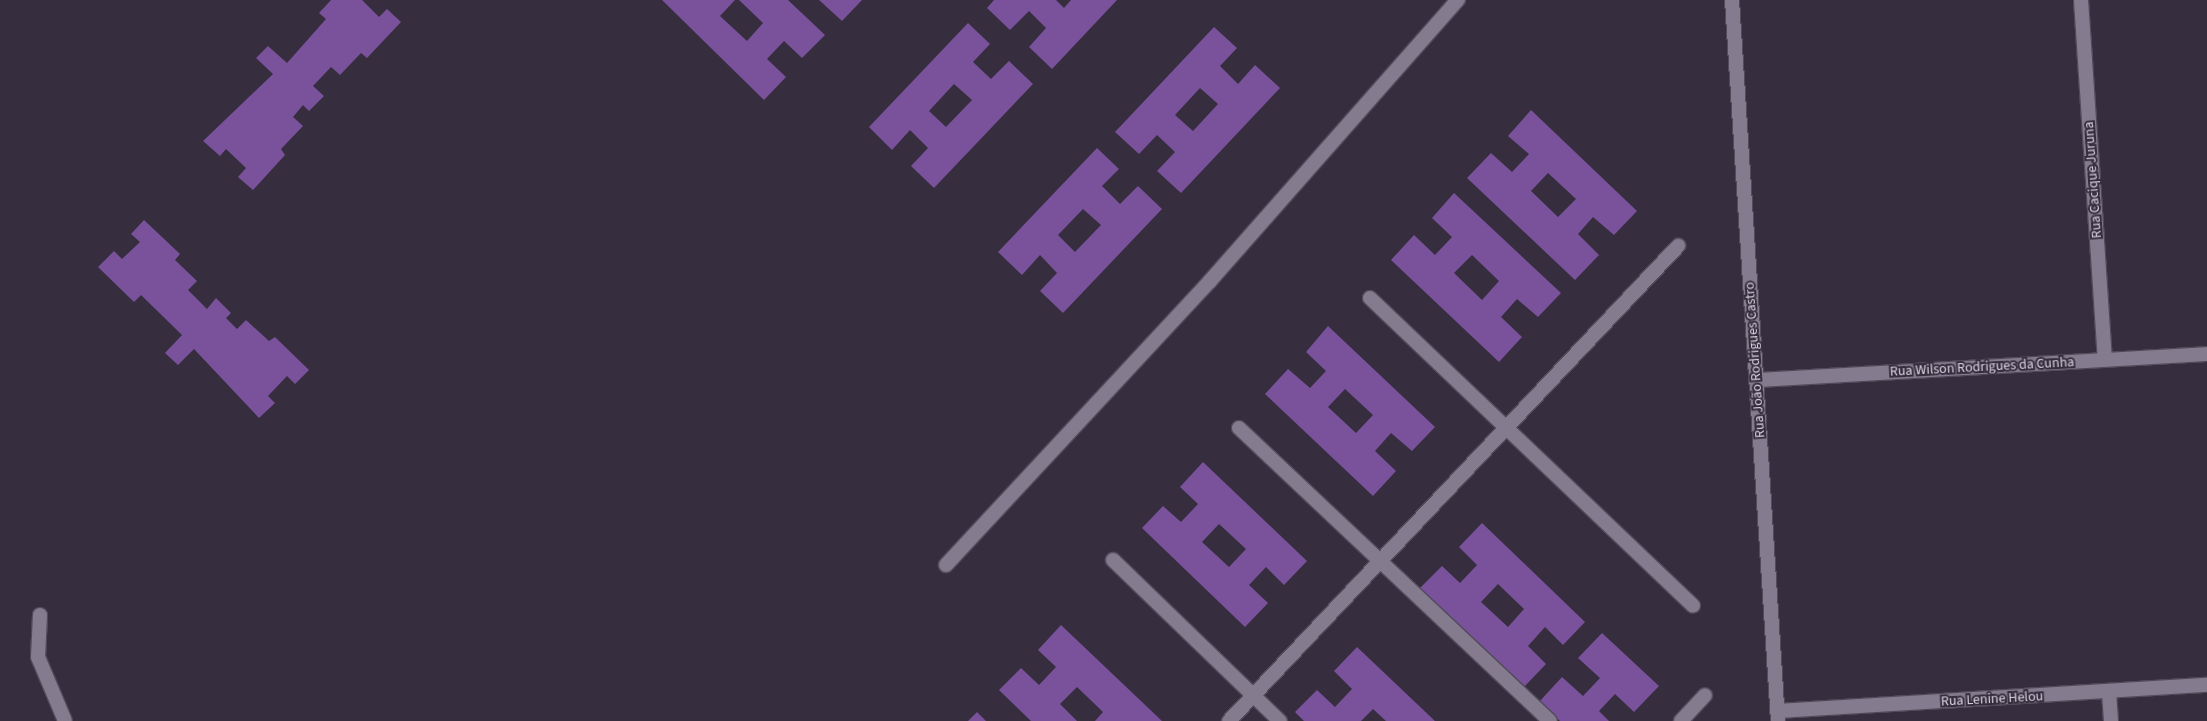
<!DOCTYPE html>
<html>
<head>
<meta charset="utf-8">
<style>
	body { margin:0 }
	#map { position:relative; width:2207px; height:721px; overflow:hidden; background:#362d3e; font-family:"Source Sans 3",sans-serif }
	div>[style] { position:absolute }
	.building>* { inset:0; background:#79529b }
	.roads { filter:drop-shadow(1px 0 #524b5a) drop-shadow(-1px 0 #524b5a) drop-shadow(0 1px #524b5a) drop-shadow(0 -1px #524b5a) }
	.service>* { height:14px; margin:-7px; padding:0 7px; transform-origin:7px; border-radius:7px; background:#847b8f }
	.minor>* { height:14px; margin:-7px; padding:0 7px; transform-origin:7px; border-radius:7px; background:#847b8f }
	span { translate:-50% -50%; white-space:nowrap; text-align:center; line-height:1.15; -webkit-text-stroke:4px #362d3e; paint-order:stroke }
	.street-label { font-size:14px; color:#dbd5e1 }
</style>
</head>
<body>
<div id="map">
	<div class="building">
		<div style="clip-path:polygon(331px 0,362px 0,379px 17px,387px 9px,401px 22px,367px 58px,361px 53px,340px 75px,331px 67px,313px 86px,324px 96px,309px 111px,303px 105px,293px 117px,303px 126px,281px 149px,285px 155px,253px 190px,238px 177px,246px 168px,226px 149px,220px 156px,203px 141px,273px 74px,256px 58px,268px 46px,287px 63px,326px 19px,319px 13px)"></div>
		<div style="clip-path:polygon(662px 0,735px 0,720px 16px,747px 41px,763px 23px,739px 0,788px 0,825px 35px,802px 58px,784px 41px,767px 59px,786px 77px,764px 100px)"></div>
		<div style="clip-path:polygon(819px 0,862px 0,842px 21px)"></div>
		<div style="clip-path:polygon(994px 0,1056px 0,1064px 8px,1071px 0,1117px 0,1052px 69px,1029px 47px,1046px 28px,1029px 11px,1010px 30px,987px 8px)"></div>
		<div style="clip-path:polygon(evenodd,968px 23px,990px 44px,973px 62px,991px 79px,1009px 61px,1033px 84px,934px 188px,911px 166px,928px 148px,910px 130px,892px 150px,869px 127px,968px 23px,954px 84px,972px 100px,946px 127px,929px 111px,954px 84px)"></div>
		<div style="clip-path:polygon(evenodd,1214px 27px,1237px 48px,1220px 66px,1238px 84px,1255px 65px,1280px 88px,1181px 193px,1157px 171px,1175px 152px,1157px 135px,1139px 154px,1115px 132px,1214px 27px,1200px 88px,1218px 104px,1193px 131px,1175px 115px,1200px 88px)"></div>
		<div style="clip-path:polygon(evenodd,1531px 110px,1637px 211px,1614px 235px,1593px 217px,1578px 234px,1599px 255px,1575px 280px,1467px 178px,1491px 153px,1512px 172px,1529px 154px,1508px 136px,1531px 110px,1548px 173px,1576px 199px,1558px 217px,1531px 191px,1548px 173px)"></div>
		<div style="clip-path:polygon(evenodd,1097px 148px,1119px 169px,1102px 186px,1120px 204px,1138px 186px,1162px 209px,1063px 313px,1040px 291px,1057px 273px,1040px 255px,1022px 275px,998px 252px,1097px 148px,1083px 209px,1101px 225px,1075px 252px,1058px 235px,1083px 209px)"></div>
		<div style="clip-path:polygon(evenodd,1454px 193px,1561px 293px,1538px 317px,1517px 299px,1501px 317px,1522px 337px,1499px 362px,1391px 260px,1414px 235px,1435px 255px,1452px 237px,1432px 218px,1454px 193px,1472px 255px,1499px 281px,1482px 300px,1454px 273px,1472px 255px)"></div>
		<div style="clip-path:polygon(144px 220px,180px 254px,175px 260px,197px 281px,188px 290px,207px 309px,216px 298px,231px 313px,226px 318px,237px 329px,246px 320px,269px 341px,275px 337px,309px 370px,295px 384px,287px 376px,268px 396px,275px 403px,259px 418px,194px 349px,178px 365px,165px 353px,182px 335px,141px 295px,134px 302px,98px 267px,114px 251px,122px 259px,140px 242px,131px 234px)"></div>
		<div style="clip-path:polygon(evenodd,1328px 326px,1435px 427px,1412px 451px,1391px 433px,1375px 451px,1396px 471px,1373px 496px,1265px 394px,1288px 369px,1310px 388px,1326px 371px,1306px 352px,1328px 326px,1345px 389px,1373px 415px,1356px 433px,1328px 407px,1345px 389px)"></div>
		<div style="clip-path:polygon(evenodd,1203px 462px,1307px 561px,1284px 585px,1266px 567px,1249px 585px,1268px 603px,1245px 627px,1142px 528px,1163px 506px,1181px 522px,1198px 504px,1180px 487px,1203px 462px,1219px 524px,1246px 549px,1229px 567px,1202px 542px,1219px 524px)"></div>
		<div style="clip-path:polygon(evenodd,1482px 523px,1585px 622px,1563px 645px,1545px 627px,1528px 646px,1546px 664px,1524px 687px,1420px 588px,1442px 566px,1460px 583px,1477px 565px,1459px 547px,1482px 523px,1498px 584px,1524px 609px,1508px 627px,1481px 602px,1498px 584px)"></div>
		<div style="clip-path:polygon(1061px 625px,1162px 721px,1095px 721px,1103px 712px,1077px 687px,1060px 704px,1077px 721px,1031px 721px,999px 690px,1021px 668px,1039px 685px,1056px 667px,1038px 650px)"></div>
		<div style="clip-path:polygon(1602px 633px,1659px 686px,1634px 712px,1615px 694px,1599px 711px,1609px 721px,1560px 721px,1539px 702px,1562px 677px,1583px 696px,1600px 678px,1578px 658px)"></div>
		<div style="clip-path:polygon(1357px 647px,1435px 721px,1386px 721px,1373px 709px,1361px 721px,1304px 721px,1295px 712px,1317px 690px,1335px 707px,1352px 689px,1334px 671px)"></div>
		<div style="clip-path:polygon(977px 712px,986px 721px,968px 721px)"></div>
	</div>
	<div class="roads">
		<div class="service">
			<div style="left:946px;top:565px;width:388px;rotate:-47.1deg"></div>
			<div style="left:1210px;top:281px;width:375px;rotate:-48.6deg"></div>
			<div style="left:40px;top:615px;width:42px;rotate:92.7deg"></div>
			<div style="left:38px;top:657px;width:69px;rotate:67.1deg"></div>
		</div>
		<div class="minor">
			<div style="left:1732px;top:0;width:722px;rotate:86.35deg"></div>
			<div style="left:2081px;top:0;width:360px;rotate:86.2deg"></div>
			<div style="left:1370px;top:298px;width:446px;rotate:43.6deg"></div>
			<div style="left:1757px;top:380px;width:451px;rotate:-3.3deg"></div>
			<div style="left:1239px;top:428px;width:427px;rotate:43.3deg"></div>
			<div style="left:1113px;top:560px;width:232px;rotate:44deg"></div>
			<div style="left:2109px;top:692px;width:29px;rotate:86deg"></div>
			<div style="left:1778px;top:711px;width:430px;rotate:-3.5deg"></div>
			<div style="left:1229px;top:721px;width:654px;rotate:-46.61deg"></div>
			<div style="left:1681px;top:721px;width:35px;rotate:-47deg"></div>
		</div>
	</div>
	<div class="street-label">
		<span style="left:2093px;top:180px;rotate:-94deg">Rua Cacique Juruna</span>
		<span style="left:1755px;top:360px;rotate:-94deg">Rua João Rodrigues Castro</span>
		<span style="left:1982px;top:367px;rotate:-3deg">Rua Wilson Rodrigues da Cunha</span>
		<span style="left:1992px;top:699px;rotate:-3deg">Rua Lenine Helou</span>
	</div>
</div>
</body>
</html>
